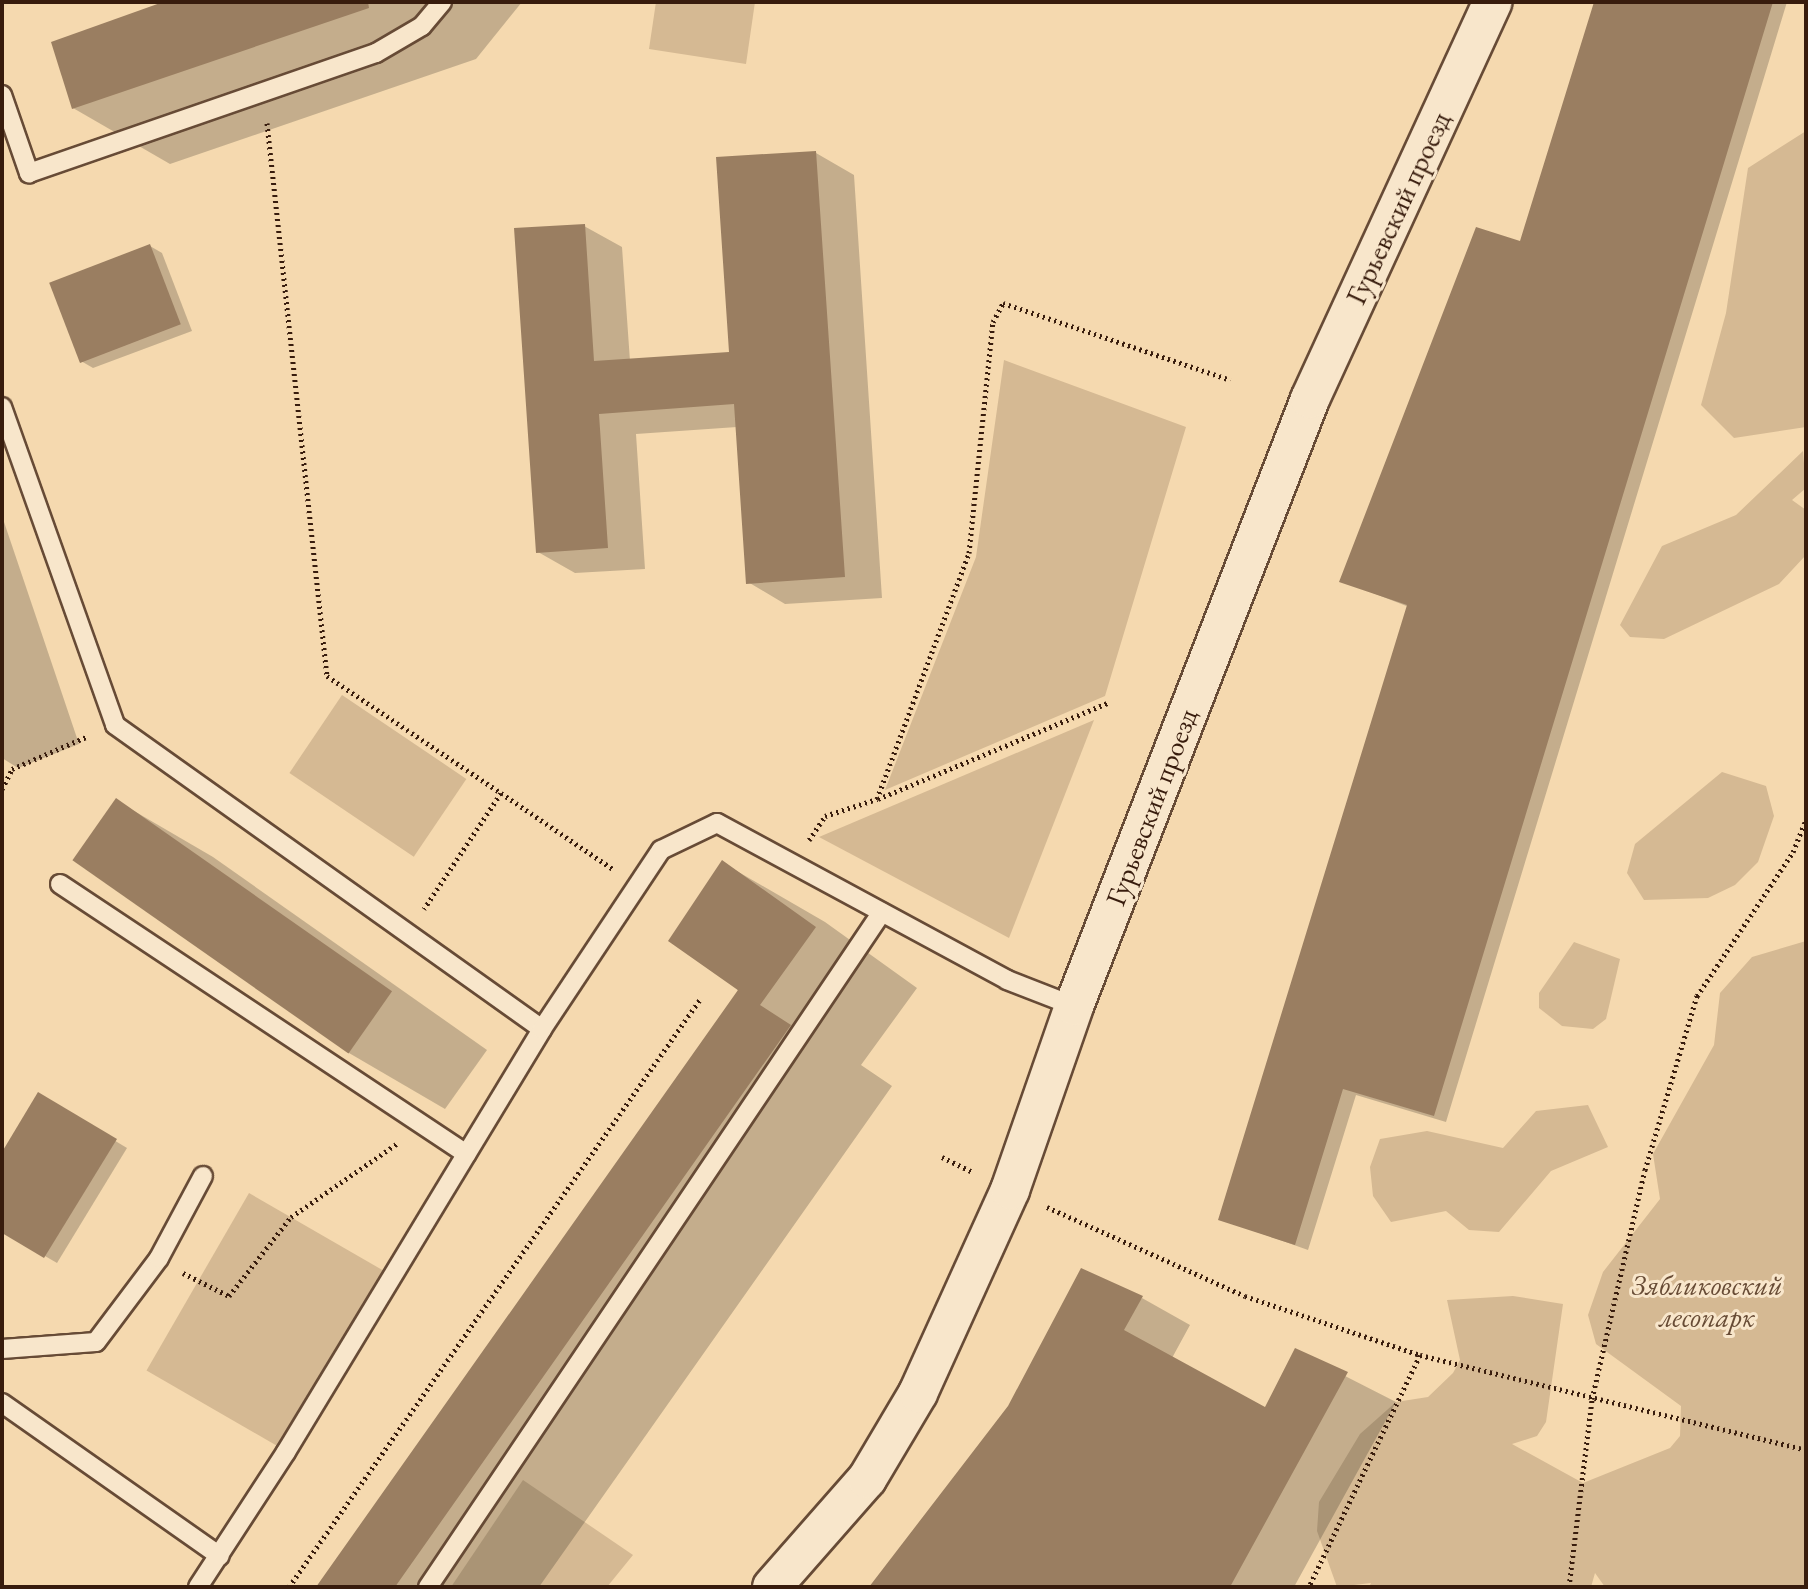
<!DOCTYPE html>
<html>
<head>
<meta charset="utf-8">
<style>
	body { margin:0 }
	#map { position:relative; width:1808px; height:1589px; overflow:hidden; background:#f5d9af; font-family:"EB Garamond",serif }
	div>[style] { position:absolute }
	.green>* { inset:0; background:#d5b993; transform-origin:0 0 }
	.shadow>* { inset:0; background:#0003 }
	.building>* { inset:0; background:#9a7e61; transform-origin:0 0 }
	.path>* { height:5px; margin-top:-2.5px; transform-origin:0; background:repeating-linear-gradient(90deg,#381c0d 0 2px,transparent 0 6px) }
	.roads { filter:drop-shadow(2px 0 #674b36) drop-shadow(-2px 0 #674b36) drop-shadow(0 2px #674b36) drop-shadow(0 -2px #674b36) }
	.lane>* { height:18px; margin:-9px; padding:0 9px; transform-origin:9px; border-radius:9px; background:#f8e6cb }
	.street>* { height:38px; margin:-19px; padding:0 19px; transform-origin:19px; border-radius:19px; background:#f8e6cb }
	span { translate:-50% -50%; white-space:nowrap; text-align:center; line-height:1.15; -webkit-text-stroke:6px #f8e6cb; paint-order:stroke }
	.street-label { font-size:28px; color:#381c0d }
	.park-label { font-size:28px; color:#674b35; font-style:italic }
	.frame { position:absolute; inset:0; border:4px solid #381c0d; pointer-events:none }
</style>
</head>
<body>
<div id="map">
	<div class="green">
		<div style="clip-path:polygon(656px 2px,755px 2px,746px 64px,649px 49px)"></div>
		<div style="clip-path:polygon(1806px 131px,1806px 427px,1734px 438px,1701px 405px,1726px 313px,1748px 168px)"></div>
		<div style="clip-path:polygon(1004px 360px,1186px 427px,1105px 696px,885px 790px,976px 557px)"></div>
		<div style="clip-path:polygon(1803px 451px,1806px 488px,1792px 500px,1806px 510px,1806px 555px,1779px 584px,1664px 639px,1630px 637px,1620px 625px,1662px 546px,1736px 515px)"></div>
		<div style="left:342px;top:695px;width:150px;height:94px;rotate:34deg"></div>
		<div style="clip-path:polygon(1094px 720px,1009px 938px,819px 837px)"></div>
		<div style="clip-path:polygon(1722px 772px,1766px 786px,1774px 816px,1758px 862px,1735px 885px,1708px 898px,1644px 900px,1627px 873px,1635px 844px)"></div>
		<div style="clip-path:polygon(1806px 941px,1806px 1587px,1605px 1587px,1595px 1573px,1591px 1587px,1369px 1587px,1371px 1583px,1337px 1587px,1317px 1531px,1319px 1502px,1360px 1434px,1396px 1402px,1428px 1397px,1453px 1373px,1460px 1360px,1447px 1300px,1513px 1296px,1563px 1304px,1546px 1422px,1537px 1436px,1512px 1444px,1583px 1483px,1670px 1448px,1680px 1436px,1681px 1406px,1596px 1344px,1588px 1315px,1603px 1272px,1660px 1199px,1653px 1154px,1714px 1045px,1720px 993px,1752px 957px)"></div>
		<div style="clip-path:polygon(1574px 942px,1620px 959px,1606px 1019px,1593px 1029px,1562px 1026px,1539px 1008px,1539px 993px)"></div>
		<div style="clip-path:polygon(1588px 1105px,1608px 1147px,1551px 1171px,1499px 1232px,1469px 1230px,1446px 1211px,1391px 1222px,1373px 1196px,1370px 1167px,1380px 1139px,1427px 1131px,1503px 1148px,1536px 1111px)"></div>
		<div style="left:249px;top:1193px;width:163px;height:205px;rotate:30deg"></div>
		<div style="clip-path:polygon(523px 1480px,633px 1555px,607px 1587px,451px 1587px)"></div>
	</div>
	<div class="shadow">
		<div style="clip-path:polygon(167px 2px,522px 2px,476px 59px,170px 164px,73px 108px)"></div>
		<div style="clip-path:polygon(1596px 2px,1787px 2px,1446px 1122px,1356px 1095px,1308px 1250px,1220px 1219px,1409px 607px,1342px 581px,1521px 244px)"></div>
		<div style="clip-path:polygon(816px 153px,854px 175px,882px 598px,785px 604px,748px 582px,737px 427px,636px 434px,645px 569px,575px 573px,538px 552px,584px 226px,622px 247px,630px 361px,731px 354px)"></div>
		<div style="clip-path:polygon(150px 246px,162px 253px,192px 331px,93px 368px,81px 361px)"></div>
		<div style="clip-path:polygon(2px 516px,79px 744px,18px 768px,2px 758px)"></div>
		<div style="clip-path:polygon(117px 801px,213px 857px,487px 1050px,445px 1109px,349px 1053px)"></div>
		<div style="clip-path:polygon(723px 863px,825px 922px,917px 988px,861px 1065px,892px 1086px,539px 1587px,319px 1587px,738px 993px)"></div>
		<div style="clip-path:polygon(39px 1095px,127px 1148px,57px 1263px,2px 1231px,2px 1156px)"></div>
		<div style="clip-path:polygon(1142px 1298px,1190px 1325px,1172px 1358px,1266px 1410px,1296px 1351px,1396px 1402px,1294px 1587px,871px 1587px)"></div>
	</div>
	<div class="building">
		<div style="clip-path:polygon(163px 2px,368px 2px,369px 8px,72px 109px,51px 42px)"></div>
		<div style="clip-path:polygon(1594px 2px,1773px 2px,1434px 1116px,1343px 1089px,1295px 1245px,1218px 1220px,1407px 605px,1339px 582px,1476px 227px,1520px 241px)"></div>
		<div style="clip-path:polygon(816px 151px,845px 577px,746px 584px,734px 404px,599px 414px,608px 548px,536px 553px,514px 228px,585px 224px,594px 361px,729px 352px,716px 157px)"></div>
		<div style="left:150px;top:244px;width:86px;height:108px;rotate:69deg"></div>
		<div style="left:116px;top:798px;width:337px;height:76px;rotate:35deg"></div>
		<div style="clip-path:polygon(722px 860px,816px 927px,760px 1005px,791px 1025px,395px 1587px,316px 1587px,738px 990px,752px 1000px,668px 941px)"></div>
		<div style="clip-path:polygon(38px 1092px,117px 1139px,44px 1258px,2px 1233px,2px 1152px)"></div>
		<div style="clip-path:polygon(1081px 1268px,1143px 1296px,1124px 1330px,1265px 1407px,1295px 1348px,1348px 1372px,1230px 1587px,869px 1587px,1008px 1406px)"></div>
	</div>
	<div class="path">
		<div style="left:267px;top:123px;width:556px;rotate:83.81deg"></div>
		<div style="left:327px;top:676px;width:210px;rotate:33.9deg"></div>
		<div style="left:501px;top:793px;width:139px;rotate:123.6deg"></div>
		<div style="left:2px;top:789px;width:22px;rotate:-63deg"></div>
		<div style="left:12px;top:769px;width:81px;rotate:-23.4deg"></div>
		<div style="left:501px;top:793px;width:135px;rotate:34.2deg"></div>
		<div style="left:878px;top:799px;width:251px;rotate:-22.7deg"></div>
		<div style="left:809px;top:840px;width:29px;rotate:-56deg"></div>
		<div style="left:825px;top:816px;width:55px;rotate:-18.1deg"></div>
		<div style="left:877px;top:799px;width:263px;rotate:-69.5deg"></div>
		<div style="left:969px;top:553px;width:232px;rotate:-84.1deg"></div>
		<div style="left:993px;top:322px;width:21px;rotate:-62deg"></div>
		<div style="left:1003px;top:303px;width:240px;rotate:18.7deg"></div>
		<div style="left:942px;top:1157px;width:34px;rotate:26deg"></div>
		<div style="left:1047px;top:1207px;width:217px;rotate:24.2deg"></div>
		<div style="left:1245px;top:1296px;width:185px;rotate:18.6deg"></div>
		<div style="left:1420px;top:1355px;width:257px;rotate:115.6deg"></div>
		<div style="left:183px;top:1273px;width:51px;rotate:26.6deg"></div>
		<div style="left:229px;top:1296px;width:100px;rotate:-51.9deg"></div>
		<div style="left:291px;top:1217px;width:130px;rotate:-34.7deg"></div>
		<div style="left:1420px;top:1355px;width:398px;rotate:13.8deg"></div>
		<div style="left:289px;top:1587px;width:719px;rotate:-55.03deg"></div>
		<div style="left:1569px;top:1587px;width:189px;rotate:-83deg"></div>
		<div style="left:1592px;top:1399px;width:235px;rotate:-77deg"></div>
		<div style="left:1645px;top:1170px;width:182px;rotate:-73.4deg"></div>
		<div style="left:1697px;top:996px;width:173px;rotate:-56.3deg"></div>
		<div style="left:1793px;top:852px;width:35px;rotate:-68deg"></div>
	</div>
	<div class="roads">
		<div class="lane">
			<div style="left:2px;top:95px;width:83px;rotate:70.9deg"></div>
			<div style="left:29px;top:173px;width:367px;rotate:-19.1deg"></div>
			<div style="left:376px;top:53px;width:53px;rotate:-30.4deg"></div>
			<div style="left:422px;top:26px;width:31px;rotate:-50deg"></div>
			<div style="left:2px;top:407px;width:337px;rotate:70.4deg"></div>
			<div style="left:115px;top:725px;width:524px;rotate:35.45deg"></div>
			<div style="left:60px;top:884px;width:488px;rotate:33.6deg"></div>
			<div style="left:2px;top:1349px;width:94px;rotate:-4.3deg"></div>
			<div style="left:96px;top:1342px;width:105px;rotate:-53.1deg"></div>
			<div style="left:159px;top:1258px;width:93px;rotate:-61.8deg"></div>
			<div style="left:2px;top:1403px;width:266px;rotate:35.1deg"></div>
			<div style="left:198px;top:1587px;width:161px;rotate:-56.9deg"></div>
			<div style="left:286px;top:1452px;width:494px;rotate:-58.8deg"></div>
			<div style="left:542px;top:1029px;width:215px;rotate:-56.4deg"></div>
			<div style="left:661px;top:850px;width:62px;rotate:-25.7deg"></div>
			<div style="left:717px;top:823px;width:330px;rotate:28.4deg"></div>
			<div style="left:1007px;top:980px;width:72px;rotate:21.2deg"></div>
			<div style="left:428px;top:1587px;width:813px;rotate:-56.08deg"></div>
		</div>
		<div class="street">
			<div style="left:772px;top:1587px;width:144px;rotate:-48.7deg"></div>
			<div style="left:867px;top:1479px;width:100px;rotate:-59.3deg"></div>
			<div style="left:918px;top:1393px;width:223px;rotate:-65.6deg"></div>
			<div style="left:1010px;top:1190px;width:195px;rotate:-70.8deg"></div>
			<div style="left:1074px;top:1006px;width:651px;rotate:-68.75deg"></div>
			<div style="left:1310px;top:399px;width:437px;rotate:-65.3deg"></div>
		</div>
	</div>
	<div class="street-label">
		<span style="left:1398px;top:208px;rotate:-65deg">Гурьевский проезд</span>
		<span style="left:1151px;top:807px;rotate:-69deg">Гурьевский проезд</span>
	</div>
	<div class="park-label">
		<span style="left:1707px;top:1301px">Зябликовский<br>лесопарк</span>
	</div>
	<div class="frame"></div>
</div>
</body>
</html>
